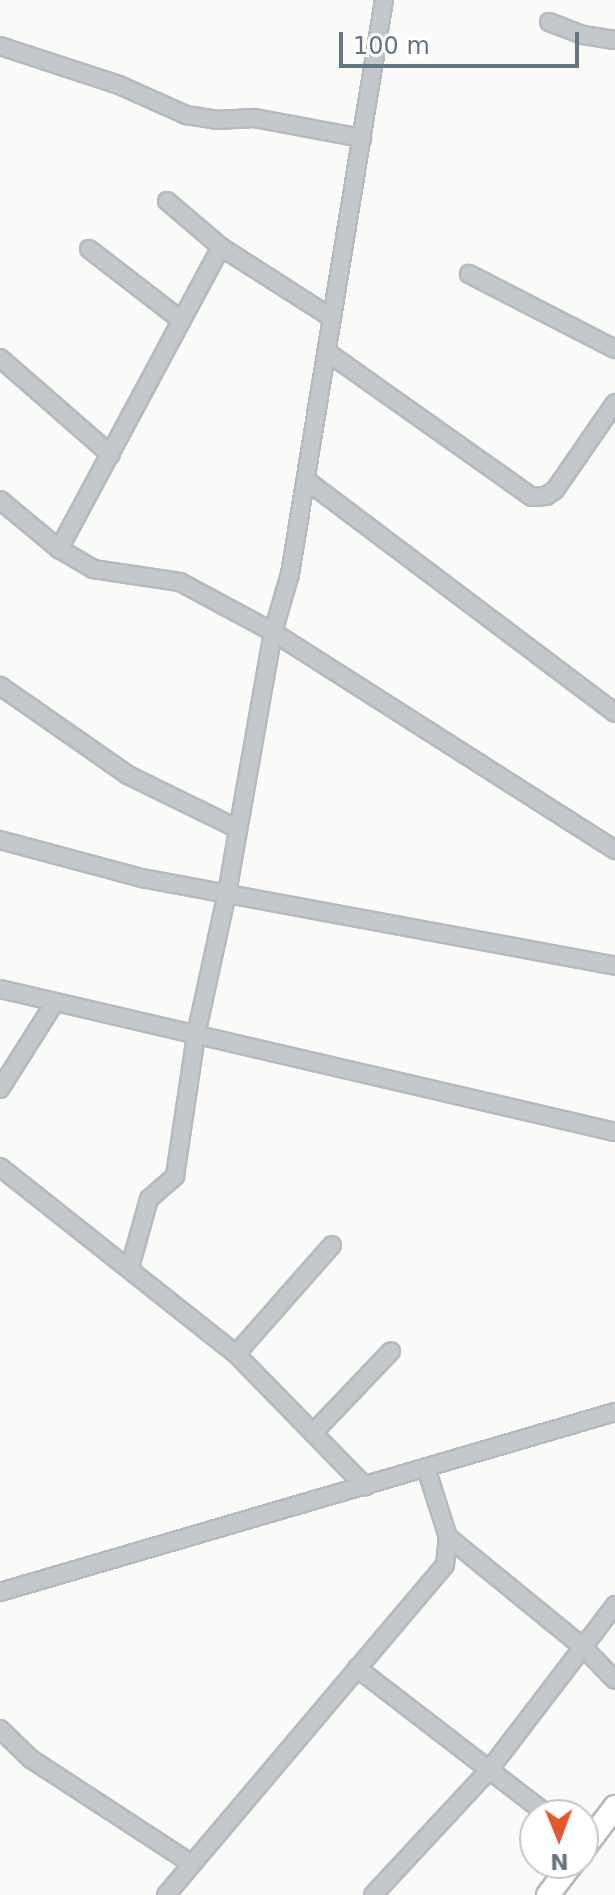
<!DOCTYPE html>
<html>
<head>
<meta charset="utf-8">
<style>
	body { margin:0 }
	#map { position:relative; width:615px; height:1895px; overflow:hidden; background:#fafaf8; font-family:"DejaVu Sans",sans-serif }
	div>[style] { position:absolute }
	.roads { filter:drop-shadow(2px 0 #b5babe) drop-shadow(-2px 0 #b5babe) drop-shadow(0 2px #b5babe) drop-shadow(0 -2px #b5babe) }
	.minor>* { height:16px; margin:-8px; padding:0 8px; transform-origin:8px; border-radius:8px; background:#c3c8cc }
	.major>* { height:22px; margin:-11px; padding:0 11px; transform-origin:11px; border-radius:11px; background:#fff }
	span { translate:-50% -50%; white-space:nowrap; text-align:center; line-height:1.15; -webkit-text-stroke:8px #fff; paint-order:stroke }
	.north { position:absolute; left:519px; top:1799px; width:80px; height:80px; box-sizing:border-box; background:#fff; border:2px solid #c1c8cd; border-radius:50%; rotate:179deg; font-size:22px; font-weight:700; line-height:32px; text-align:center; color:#657683 }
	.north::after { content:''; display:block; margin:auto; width:28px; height:36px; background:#e4572e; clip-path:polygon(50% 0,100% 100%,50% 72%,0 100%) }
	.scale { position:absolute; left:339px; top:32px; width:240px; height:36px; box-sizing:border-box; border:4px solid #657683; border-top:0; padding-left:10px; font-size:24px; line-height:28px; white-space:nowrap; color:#657683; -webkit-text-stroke:6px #fff; paint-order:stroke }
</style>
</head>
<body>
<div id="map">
	<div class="roads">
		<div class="minor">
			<div style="left:549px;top:22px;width:36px;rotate:21deg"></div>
			<div style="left:583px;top:35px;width:32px;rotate:9deg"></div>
			<div style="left:0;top:46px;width:125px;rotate:18.1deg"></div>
			<div style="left:119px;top:85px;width:73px;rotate:24.1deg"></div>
			<div style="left:186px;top:115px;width:30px;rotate:9deg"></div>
			<div style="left:216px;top:120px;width:39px;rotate:-3deg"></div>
			<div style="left:255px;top:118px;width:109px;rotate:10.6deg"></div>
			<div style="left:167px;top:201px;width:71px;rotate:40.4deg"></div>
			<div style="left:221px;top:247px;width:132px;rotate:32.6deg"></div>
			<div style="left:89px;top:249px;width:116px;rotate:37.7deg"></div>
			<div style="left:469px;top:274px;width:164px;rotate:27.2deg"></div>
			<div style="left:327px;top:352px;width:251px;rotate:35.3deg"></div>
			<div style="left:532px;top:497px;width:14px;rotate:-4deg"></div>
			<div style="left:546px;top:496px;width:11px;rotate:-34deg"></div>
			<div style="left:555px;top:490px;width:106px;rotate:-55.4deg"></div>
			<div style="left:0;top:358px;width:147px;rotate:41.1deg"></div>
			<div style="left:306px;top:480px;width:387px;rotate:37deg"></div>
			<div style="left:0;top:500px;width:77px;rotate:39.7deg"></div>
			<div style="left:59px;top:549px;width:39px;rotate:30deg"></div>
			<div style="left:93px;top:569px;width:88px;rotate:8.5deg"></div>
			<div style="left:180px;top:582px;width:106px;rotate:28.3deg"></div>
			<div style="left:273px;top:632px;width:406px;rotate:32.5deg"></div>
			<div style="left:59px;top:549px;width:343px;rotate:-61.8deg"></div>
			<div style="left:0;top:686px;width:156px;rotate:34.8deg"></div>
			<div style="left:128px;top:775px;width:120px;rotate:26.1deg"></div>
			<div style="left:0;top:840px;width:147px;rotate:15deg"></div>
			<div style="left:142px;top:878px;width:481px;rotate:10.5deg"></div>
			<div style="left:0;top:989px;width:631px;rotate:13.09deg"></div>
			<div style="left:0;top:1089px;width:103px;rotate:-57.7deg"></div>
			<div style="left:0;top:1167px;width:301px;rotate:38.4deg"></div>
			<div style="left:236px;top:1354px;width:185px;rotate:45.7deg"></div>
			<div style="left:130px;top:1267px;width:71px;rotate:-74.4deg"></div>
			<div style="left:149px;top:1199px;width:35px;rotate:-41deg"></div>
			<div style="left:175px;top:1176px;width:143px;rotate:-81.5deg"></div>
			<div style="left:196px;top:1035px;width:145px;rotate:-77.7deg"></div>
			<div style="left:227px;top:893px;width:265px;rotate:-80deg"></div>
			<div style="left:273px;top:632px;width:60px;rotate:-73.7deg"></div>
			<div style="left:290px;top:574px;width:582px;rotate:-80.7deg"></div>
			<div style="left:236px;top:1354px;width:145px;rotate:-48.6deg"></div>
			<div style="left:313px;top:1433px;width:113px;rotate:-46.4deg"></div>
			<div style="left:448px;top:1537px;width:174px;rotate:39.2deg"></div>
			<div style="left:583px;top:1647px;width:46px;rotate:45.9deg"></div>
			<div style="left:0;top:1592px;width:641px;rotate:-16.31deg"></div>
			<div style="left:357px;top:1668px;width:241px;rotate:37.6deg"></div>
			<div style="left:0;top:1729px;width:43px;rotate:44.1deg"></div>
			<div style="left:31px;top:1759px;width:192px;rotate:33.1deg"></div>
			<div style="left:166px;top:1895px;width:432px;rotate:-49.8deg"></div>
			<div style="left:445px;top:1565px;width:28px;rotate:-84deg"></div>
			<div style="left:448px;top:1537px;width:72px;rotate:-107.7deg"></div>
			<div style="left:373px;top:1895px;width:171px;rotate:-47.1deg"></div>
			<div style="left:489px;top:1770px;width:208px;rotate:-52.6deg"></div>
		</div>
		<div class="major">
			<div style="left:583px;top:1849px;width:53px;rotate:-52.7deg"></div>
			<div style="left:548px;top:1895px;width:40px;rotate:-53deg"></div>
		</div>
	</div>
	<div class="north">N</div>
	<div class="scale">100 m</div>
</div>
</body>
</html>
